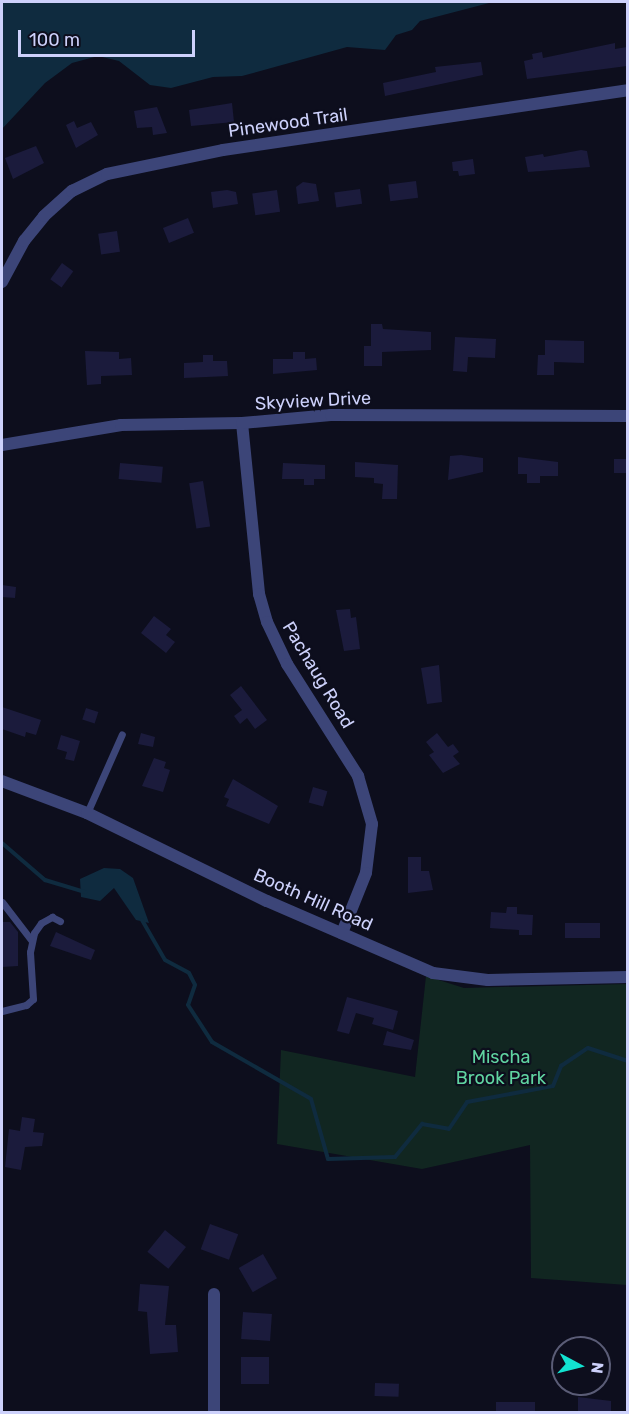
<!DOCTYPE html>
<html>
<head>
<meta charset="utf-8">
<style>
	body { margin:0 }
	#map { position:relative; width:629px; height:1414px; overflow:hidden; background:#0d0e1d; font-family:Rubik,sans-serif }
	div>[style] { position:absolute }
	.green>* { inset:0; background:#112621 }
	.water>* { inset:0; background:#0f2b3f }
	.stream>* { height:4px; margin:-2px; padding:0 2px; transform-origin:2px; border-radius:2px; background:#0f2b3f }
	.building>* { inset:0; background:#1b1b3c; transform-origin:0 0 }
	.service>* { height:7px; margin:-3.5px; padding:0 3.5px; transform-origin:3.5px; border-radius:3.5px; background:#3c4578 }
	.minor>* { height:12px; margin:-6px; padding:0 6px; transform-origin:6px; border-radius:6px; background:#3c4578 }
	.tertiary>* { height:12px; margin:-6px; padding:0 6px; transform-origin:6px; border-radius:6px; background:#3c4578 }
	span { translate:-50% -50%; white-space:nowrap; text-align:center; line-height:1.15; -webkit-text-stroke:4.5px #0d0e1d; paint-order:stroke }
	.street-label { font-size:18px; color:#cdd1fb }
	.park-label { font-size:18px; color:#60d4a1 }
	.frame { position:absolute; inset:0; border:3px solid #cdd1fb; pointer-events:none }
	.north { position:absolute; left:551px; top:1336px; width:60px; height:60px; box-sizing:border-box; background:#0d0e1d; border:2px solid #5a5c76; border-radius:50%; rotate:97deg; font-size:16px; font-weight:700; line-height:24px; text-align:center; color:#cdd1fb }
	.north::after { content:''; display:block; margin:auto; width:21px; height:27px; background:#12e3d0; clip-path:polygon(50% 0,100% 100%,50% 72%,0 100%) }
	.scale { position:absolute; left:18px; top:30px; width:177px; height:27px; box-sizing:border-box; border:3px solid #cdd1fb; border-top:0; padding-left:8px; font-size:18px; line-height:21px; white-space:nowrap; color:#cdd1fb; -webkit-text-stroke:4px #0d0e1d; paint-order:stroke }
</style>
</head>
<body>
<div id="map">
	<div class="green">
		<div style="clip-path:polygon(426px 976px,464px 988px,627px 984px,627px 1285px,531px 1278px,530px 1145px,422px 1169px,277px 1144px,281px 1050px,415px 1077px)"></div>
	</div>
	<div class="water">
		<div style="clip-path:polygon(2px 2px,493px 2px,420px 21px,412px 30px,396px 35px,385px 50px,347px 47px,242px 76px,213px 77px,171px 88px,150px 85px,119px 61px,98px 56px,72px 63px,45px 83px,2px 129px)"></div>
		<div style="clip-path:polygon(104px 868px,120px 869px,133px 878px,149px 923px,136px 920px,114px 888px,100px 901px,81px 897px,80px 879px)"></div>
	</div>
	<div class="stream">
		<div style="left:2px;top:843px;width:57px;rotate:40.7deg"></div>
		<div style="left:45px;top:880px;width:42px;rotate:16.7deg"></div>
		<div style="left:142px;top:920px;width:46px;rotate:60.1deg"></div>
		<div style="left:165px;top:960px;width:27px;rotate:28deg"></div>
		<div style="left:189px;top:973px;width:13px;rotate:63deg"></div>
		<div style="left:195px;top:985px;width:21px;rotate:109deg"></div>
		<div style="left:188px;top:1005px;width:44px;rotate:57deg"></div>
		<div style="left:212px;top:1042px;width:114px;rotate:29.9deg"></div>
		<div style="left:311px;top:1099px;width:62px;rotate:74.2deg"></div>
		<div style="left:328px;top:1159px;width:67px;rotate:-1.7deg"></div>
		<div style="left:395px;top:1157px;width:43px;rotate:-50.7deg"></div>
		<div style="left:422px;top:1124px;width:27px;rotate:10deg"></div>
		<div style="left:449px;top:1129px;width:32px;rotate:-56deg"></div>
		<div style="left:467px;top:1102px;width:87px;rotate:-10.5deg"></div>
		<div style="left:553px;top:1086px;width:22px;rotate:-68deg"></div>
		<div style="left:561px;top:1066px;width:32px;rotate:-34deg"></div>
		<div style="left:588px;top:1048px;width:42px;rotate:18deg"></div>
	</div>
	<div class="building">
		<div style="clip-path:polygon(615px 43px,615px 49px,627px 47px,627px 66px,527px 79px,524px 61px,533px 59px,532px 54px,542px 52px,543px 58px)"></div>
		<div style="clip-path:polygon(481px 62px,483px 75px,385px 96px,383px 83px,431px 73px,436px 72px,435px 67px)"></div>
		<div style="clip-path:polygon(232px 103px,234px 122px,191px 126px,189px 110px)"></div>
		<div style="clip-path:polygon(157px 107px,167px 133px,153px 135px,152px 127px,137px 128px,134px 111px)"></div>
		<div style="clip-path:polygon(74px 121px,77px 128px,91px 122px,98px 135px,76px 148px,66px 125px)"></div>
		<div style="clip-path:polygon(36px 146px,44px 163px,13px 179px,5px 158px)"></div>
		<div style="clip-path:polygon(581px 150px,587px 151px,590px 167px,528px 172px,525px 157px,543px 154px,544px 157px)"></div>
		<div style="clip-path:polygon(473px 159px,475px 174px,459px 176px,458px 171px,453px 171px,452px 162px)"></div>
		<div style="left:416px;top:181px;width:17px;height:28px;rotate:83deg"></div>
		<div style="clip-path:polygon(303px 182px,316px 184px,319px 201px,298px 204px,296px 187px)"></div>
		<div style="left:360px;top:189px;width:15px;height:26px;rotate:82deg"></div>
		<div style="clip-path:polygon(227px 190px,236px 192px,238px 204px,213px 208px,211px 192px)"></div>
		<div style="left:277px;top:190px;width:22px;height:25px;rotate:82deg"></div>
		<div style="left:188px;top:218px;width:16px;height:27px;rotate:68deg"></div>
		<div style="left:117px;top:231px;width:21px;height:19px;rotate:82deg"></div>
		<div style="left:62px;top:263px;width:14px;height:20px;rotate:36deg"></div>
		<div style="clip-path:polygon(371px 324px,382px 324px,383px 329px,431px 332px,431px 350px,382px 352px,382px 366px,364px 366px,364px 346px,371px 346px)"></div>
		<div style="clip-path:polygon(455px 337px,496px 339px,495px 358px,468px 357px,467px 372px,453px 371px)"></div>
		<div style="clip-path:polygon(545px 340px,584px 341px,584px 363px,554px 362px,554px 375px,537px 375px,538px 355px,545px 355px)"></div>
		<div style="clip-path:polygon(85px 351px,119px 352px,119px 359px,131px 358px,132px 375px,101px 376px,101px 384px,87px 385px)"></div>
		<div style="clip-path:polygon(293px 352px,305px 352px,305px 359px,316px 358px,317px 370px,273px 374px,273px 359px,293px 359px)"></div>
		<div style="clip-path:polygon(203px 355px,213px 355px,213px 361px,227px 361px,228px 376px,184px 378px,184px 363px,203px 362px)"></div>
		<div style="clip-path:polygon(461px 455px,483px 458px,483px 472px,448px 480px,450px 456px)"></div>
		<div style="clip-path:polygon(518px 457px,558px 462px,558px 476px,540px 476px,540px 483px,527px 483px,527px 474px,518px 474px)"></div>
		<div style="left:614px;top:459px;width:13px;height:14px"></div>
		<div style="clip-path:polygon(355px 462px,398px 465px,397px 499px,382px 499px,383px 484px,374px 483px,374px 478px,355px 477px)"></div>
		<div style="left:120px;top:463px;width:43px;height:16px;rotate:5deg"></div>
		<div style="clip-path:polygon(283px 463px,325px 465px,325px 479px,314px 479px,314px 485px,304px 485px,304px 479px,282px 479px)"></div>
		<div style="left:203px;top:481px;width:46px;height:14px;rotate:81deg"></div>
		<div style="clip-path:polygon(2px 585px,16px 587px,15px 598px,2px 597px)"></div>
		<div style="clip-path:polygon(350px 609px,351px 618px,356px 617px,360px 649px,344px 651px,336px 610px)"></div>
		<div style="clip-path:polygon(154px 616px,171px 629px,166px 635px,175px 642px,166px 653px,141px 633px)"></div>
		<div style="clip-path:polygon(439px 665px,442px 702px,427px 704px,421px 668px)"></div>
		<div style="clip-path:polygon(241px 686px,267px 720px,255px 729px,247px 718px,240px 724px,234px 716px,242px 710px,230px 695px)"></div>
		<div style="clip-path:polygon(2px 707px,41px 720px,36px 735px,26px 732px,25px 737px,2px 729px)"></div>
		<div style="left:86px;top:708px;width:13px;height:12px;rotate:18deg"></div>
		<div style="clip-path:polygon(141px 733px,155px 737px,153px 747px,138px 744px)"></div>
		<div style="clip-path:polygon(437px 733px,448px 747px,453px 744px,459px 752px,453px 756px,460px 764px,443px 773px,429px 755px,434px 752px,426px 742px)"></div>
		<div style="clip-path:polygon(61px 735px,80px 741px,74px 761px,65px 759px,67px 752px,57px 749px)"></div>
		<div style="clip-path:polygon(154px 758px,166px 762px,164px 768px,170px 770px,163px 792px,142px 786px)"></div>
		<div style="clip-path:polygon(233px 779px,278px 806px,269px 824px,226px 806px,229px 799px,224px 797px)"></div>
		<div style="left:313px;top:787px;width:15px;height:16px;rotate:16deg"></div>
		<div style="clip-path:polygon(408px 857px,421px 857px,421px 871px,429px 871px,433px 890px,408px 893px)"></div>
		<div style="clip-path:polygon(507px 907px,517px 907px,517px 914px,533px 915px,532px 935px,519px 935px,519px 930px,490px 928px,491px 912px,506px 913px)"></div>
		<div style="clip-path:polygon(2px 922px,10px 922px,18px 932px,18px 966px,2px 967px)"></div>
		<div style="left:600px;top:923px;width:15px;height:35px;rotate:90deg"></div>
		<div style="clip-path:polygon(56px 932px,95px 950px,91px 960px,50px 946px)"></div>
		<div style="clip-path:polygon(347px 997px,398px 1011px,393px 1030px,372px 1024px,374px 1018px,356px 1013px,349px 1034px,337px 1031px)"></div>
		<div style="clip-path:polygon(387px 1031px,414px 1040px,411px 1050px,383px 1045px)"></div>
		<div style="clip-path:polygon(22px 1117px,35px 1119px,33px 1132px,44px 1133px,42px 1146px,25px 1147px,21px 1170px,5px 1167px,9px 1129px,20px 1131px)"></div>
		<div style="left:210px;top:1224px;width:30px;height:27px;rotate:20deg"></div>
		<div style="left:165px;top:1230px;width:27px;height:28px;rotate:39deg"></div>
		<div style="left:263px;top:1254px;width:28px;height:28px;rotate:60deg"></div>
		<div style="clip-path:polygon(140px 1284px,169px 1286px,165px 1325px,176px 1325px,178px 1352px,150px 1354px,147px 1312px,138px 1311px)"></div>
		<div style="left:243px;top:1312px;width:29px;height:27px;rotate:4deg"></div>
		<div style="left:241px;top:1357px;width:28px;height:27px"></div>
		<div style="left:375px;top:1383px;width:24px;height:13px;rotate:2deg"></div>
		<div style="clip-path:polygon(578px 1397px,611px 1401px,611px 1413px,578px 1413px)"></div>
		<div style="left:535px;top:1402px;width:11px;height:39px;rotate:90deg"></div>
	</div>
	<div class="service">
		<div style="left:87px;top:813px;width:86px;rotate:-66.1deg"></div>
		<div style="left:2px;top:902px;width:49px;rotate:52.4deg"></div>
		<div style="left:2px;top:1011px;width:25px;rotate:-14deg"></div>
		<div style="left:26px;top:1005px;width:9px;rotate:-41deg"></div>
		<div style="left:33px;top:999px;width:47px;rotate:-93.7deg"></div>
		<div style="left:30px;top:952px;width:19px;rotate:-78deg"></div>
		<div style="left:34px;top:933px;width:12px;rotate:-55deg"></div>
		<div style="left:41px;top:923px;width:13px;rotate:-29deg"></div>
		<div style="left:52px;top:917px;width:9px;rotate:27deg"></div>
	</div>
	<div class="minor">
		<div style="left:2px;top:282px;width:47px;rotate:-61.8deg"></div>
		<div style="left:24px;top:241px;width:32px;rotate:-51deg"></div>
		<div style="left:44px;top:216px;width:38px;rotate:-42deg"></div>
		<div style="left:72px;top:191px;width:39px;rotate:-26deg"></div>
		<div style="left:107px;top:174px;width:118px;rotate:-11.7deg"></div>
		<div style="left:223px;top:150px;width:409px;rotate:-8.4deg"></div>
		<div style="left:242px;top:423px;width:172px;rotate:84.3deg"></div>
		<div style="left:259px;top:594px;width:29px;rotate:74deg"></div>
		<div style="left:267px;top:622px;width:47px;rotate:64.5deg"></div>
		<div style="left:287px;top:664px;width:133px;rotate:57.6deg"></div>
		<div style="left:358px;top:776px;width:50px;rotate:73.7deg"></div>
		<div style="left:372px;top:824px;width:49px;rotate:97deg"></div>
		<div style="left:366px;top:873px;width:65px;rotate:111.8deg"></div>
		<div style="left:2px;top:445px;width:121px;rotate:-9.5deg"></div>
		<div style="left:121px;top:425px;width:121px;rotate:-0.9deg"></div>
		<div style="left:242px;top:423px;width:89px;rotate:-5.1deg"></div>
		<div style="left:331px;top:415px;width:297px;rotate:0.2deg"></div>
		<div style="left:214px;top:1294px;width:118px;rotate:90deg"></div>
	</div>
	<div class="tertiary">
		<div style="left:2px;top:781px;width:91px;rotate:20.6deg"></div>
		<div style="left:87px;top:813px;width:200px;rotate:26.1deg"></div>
		<div style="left:267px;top:901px;width:181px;rotate:23.4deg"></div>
		<div style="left:433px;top:973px;width:55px;rotate:7.3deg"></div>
		<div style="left:488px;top:980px;width:140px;rotate:-1.2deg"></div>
	</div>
	<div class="street-label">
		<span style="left:288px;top:123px;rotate:-8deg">Pinewood Trail</span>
		<span style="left:313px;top:401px;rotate:-3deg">Skyview Drive</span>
		<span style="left:318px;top:675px;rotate:59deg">Pachaug Road</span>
		<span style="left:313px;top:900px;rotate:24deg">Booth Hill Road</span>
	</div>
	<div class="park-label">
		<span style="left:501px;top:1068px">Mischa<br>Brook Park</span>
	</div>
	<div class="frame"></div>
	<div class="north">N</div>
	<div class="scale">100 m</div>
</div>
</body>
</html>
